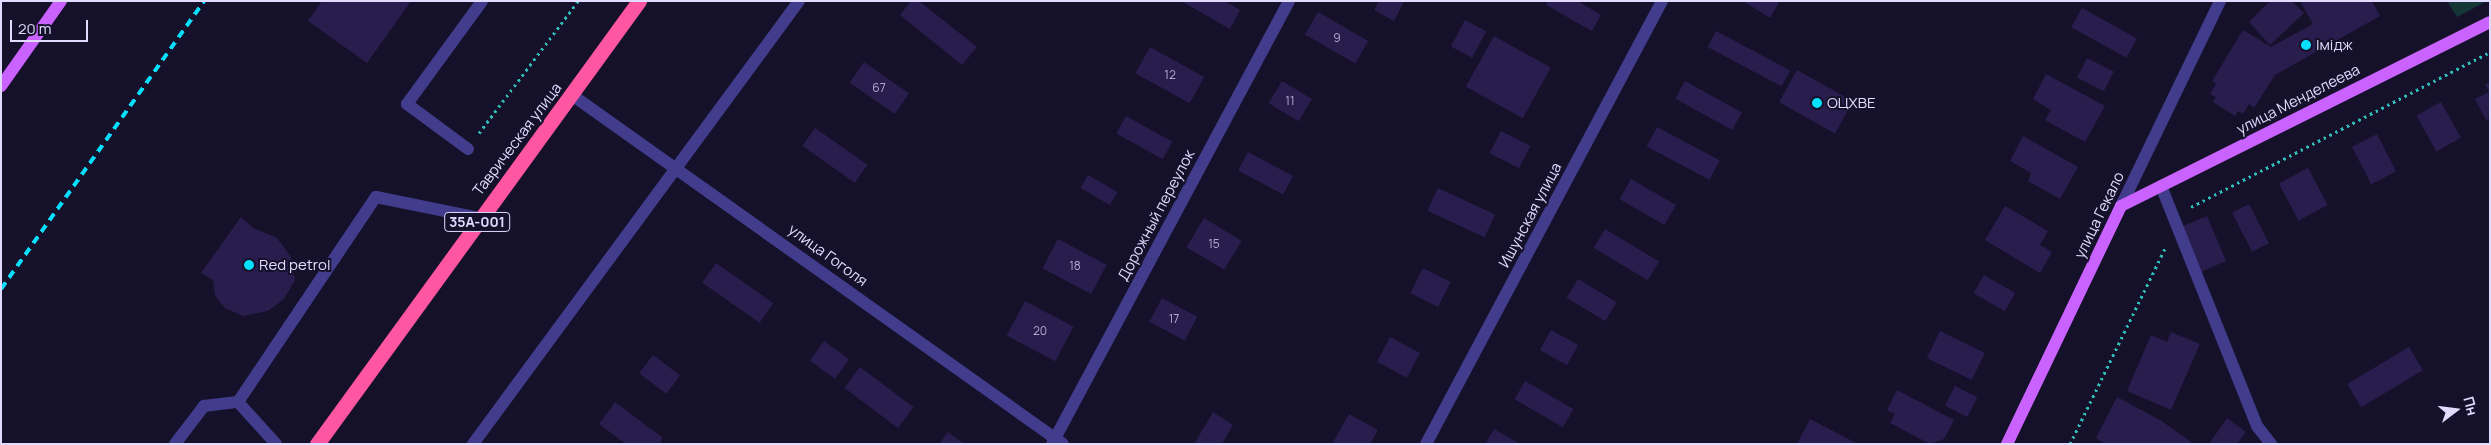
<!DOCTYPE html>
<html>
<head>
<meta charset="utf-8">
<style>
	body { margin:0 }
	#map { position:relative; width:2491px; height:445px; overflow:hidden; background:#16112b; font-family:Manrope,sans-serif }
	div>[style] { position:absolute }
	.green>* { inset:0; background:#143635 }
	.building>* { inset:0; background:#281d4d; transform-origin:0 0 }
	.path>* { height:3px; margin-top:-1.5px; transform-origin:0; background:repeating-linear-gradient(90deg,#2fbfbb 0 2.5px,transparent 0 6.5px) }
	.minor>* { height:12px; margin:-6px; padding:0 6px; transform-origin:6px; border-radius:6px; background:#413c8b }
	.major>* { height:12px; margin:-6px; padding:0 6px; transform-origin:6px; border-radius:6px; background:#c962ff }
	.highway>* { height:15px; margin:-7.5px; padding:0 7.5px; transform-origin:7.5px; border-radius:7.5px; background:#ff56a2 }
	.rail>* { height:4px; margin-top:-2px; transform-origin:0; background:repeating-linear-gradient(90deg,#07dfff 0 8px,transparent 0 14px) }
	.dots>* { width:14px; height:14px; translate:-50% -50%; box-sizing:border-box; border:2px solid #16112b; border-radius:50% }
	span { translate:-50% -50%; white-space:nowrap; text-align:center; line-height:1.15; -webkit-text-stroke:4px #16112b; paint-order:stroke }
	.number-label { font-size:12px; color:#b2acd2 }
	.number-label span { -webkit-text-stroke-width:0 }
	.shield-label span { padding:1px 4px; background:#16112b; border:1px solid; border-radius:4px; -webkit-text-stroke-width:0 }
	.shield-label { font-size:14px; color:#e0dbff; font-weight:700 }
	.poi-label { font-size:15px; color:#e0dbff }
	.left { translate:0 -50%; text-align:left }
	.street-label { font-size:15px; color:#e0dbff }
	.frame { position:absolute; inset:0; border:2px solid #e0dbff; pointer-events:none }
	.north { position:absolute; left:2431px; top:385px; width:50px; height:50px; -webkit-text-stroke:4px #16112b; paint-order:stroke; rotate:75deg; font-size:14px; font-weight:700; line-height:20px; text-align:center; color:#e0dbff }
	.north::after { content:''; display:block; margin:auto; width:18px; height:22px; background:#e0dbff; clip-path:polygon(50% 0,100% 100%,50% 72%,0 100%) }
	.scale { position:absolute; left:10px; top:20px; width:78px; height:22px; box-sizing:border-box; border:2px solid #e0dbff; border-top:0; padding-left:6px; font-size:15px; line-height:18px; white-space:nowrap; color:#e0dbff; -webkit-text-stroke:4px #16112b; paint-order:stroke }
</style>
</head>
<body>
<div id="map">
	<div class="green">
		<div style="clip-path:polygon(2447px 1px,2487px 1px,2457px 17px)"></div>
	</div>
	<div class="building">
		<div style="clip-path:polygon(322px 1px,411px 1px,367px 63px,308px 21px)"></div>
		<div style="clip-path:polygon(911px 1px,919px 1px,977px 47px,962px 65px,900px 15px)"></div>
		<div style="clip-path:polygon(1181px 1px,1224px 1px,1240px 10px,1230px 29px)"></div>
		<div style="clip-path:polygon(1379px 1px,1404px 1px,1394px 21px,1374px 10px)"></div>
		<div style="clip-path:polygon(1548px 1px,1578px 1px,1601px 15px,1592px 31px,1546px 5px)"></div>
		<div style="clip-path:polygon(1743px 1px,1780px 1px,1770px 18px)"></div>
		<div style="clip-path:polygon(2270px 1px,2292px 1px,2304px 13px,2270px 45px,2249px 22px)"></div>
		<div style="clip-path:polygon(2300px 1px,2372px 1px,2380px 16px,2275px 75px,2254px 108px,2249px 104px,2243px 114px,2238px 111px,2235px 116px,2213px 102px,2216px 97px,2210px 94px,2216px 84px,2212px 81px,2243px 30px,2271px 47px,2313px 24px)"></div>
		<div style="left:2082px;top:8px;width:63px;height:22px;rotate:29deg"></div>
		<div style="left:1318px;top:12px;width:58px;height:26px;rotate:30deg"></div>
		<div style="left:1465px;top:20px;width:24px;height:30px;rotate:28deg"></div>
		<div style="left:1716px;top:31px;width:84px;height:18px;rotate:28deg"></div>
		<div style="left:1494px;top:36px;width:65px;height:58px;rotate:29deg"></div>
		<div style="left:1150px;top:47px;width:62px;height:30px;rotate:29deg"></div>
		<div style="left:2087px;top:58px;width:30px;height:22px;rotate:27deg"></div>
		<div style="left:864px;top:62px;width:55px;height:25px;rotate:35deg"></div>
		<div style="left:1797px;top:70px;width:64px;height:37px;rotate:29deg"></div>
		<div style="clip-path:polygon(2046px 74px,2105px 106px,2085px 142px,2045px 120px,2051px 110px,2033px 99px)"></div>
		<div style="left:1282px;top:81px;width:35px;height:26px;rotate:31deg"></div>
		<div style="left:1685px;top:81px;width:65px;height:20px;rotate:29deg"></div>
		<div style="clip-path:polygon(2490px 82px,2490px 118px,2486px 120px,2475px 99px,2489px 92px,2485px 84px)"></div>
		<div style="left:2441px;top:102px;width:41px;height:28px;rotate:61deg"></div>
		<div style="left:1126px;top:116px;width:53px;height:20px;rotate:29deg"></div>
		<div style="left:1657px;top:127px;width:71px;height:22px;rotate:28deg"></div>
		<div style="left:815px;top:128px;width:64px;height:22px;rotate:35deg"></div>
		<div style="left:1501px;top:131px;width:33px;height:25px;rotate:27deg"></div>
		<div style="left:2377px;top:134px;width:42px;height:28px;rotate:63deg"></div>
		<div style="clip-path:polygon(2023px 136px,2078px 167px,2060px 199px,2028px 181px,2031px 173px,2010px 161px)"></div>
		<div style="left:1248px;top:152px;width:51px;height:21px;rotate:28deg"></div>
		<div style="left:2308px;top:168px;width:42px;height:33px;rotate:62deg"></div>
		<div style="left:1088px;top:175px;width:34px;height:15px;rotate:30deg"></div>
		<div style="left:1631px;top:179px;width:52px;height:23px;rotate:30deg"></div>
		<div style="left:1438px;top:188px;width:63px;height:25px;rotate:25deg"></div>
		<div style="left:2249px;top:204px;width:44px;height:19px;rotate:63deg"></div>
		<div style="clip-path:polygon(2005px 206px,2048px 231px,2040px 245px,2052px 252px,2040px 273px,1985px 240px)"></div>
		<div style="left:2207px;top:216px;width:49px;height:27px;rotate:67deg"></div>
		<div style="clip-path:polygon(241px 217px,253px 228px,277px 238px,291px 257px,295px 280px,284px 299px,268px 311px,243px 316px,225px 308px,215px 296px,213px 280px,201px 273px)"></div>
		<div style="left:1204px;top:218px;width:44px;height:34px;rotate:31deg"></div>
		<div style="left:1605px;top:229px;width:63px;height:22px;rotate:31deg"></div>
		<div style="left:1058px;top:239px;width:55px;height:33px;rotate:28deg"></div>
		<div style="left:716px;top:263px;width:70px;height:24px;rotate:35deg"></div>
		<div style="left:1423px;top:268px;width:31px;height:28px;rotate:27deg"></div>
		<div style="left:1984px;top:275px;width:36px;height:21px;rotate:30deg"></div>
		<div style="left:1578px;top:279px;width:45px;height:22px;rotate:31deg"></div>
		<div style="left:1162px;top:298px;width:40px;height:27px;rotate:28deg"></div>
		<div style="left:1025px;top:301px;width:55px;height:39px;rotate:28deg"></div>
		<div style="left:1551px;top:330px;width:31px;height:23px;rotate:29deg"></div>
		<div style="left:1940px;top:331px;width:50px;height:30px;rotate:26deg"></div>
		<div style="clip-path:polygon(2171px 332px,2200px 344px,2171px 410px,2127px 391px,2151px 335px,2167px 342px)"></div>
		<div style="left:1390px;top:337px;width:34px;height:28px;rotate:28deg"></div>
		<div style="left:824px;top:341px;width:31px;height:24px;rotate:36deg"></div>
		<div style="left:2409px;top:347px;width:27px;height:72px;rotate:59deg"></div>
		<div style="left:653px;top:355px;width:34px;height:23px;rotate:37deg"></div>
		<div style="left:860px;top:367px;width:67px;height:26px;rotate:37deg"></div>
		<div style="left:1525px;top:381px;width:56px;height:21px;rotate:30deg"></div>
		<div style="left:1955px;top:386px;width:25px;height:22px;rotate:27deg"></div>
		<div style="clip-path:polygon(1897px 390px,1954px 420px,1944px 439px,1930px 444px,1890px 423px,1895px 414px,1887px 410px)"></div>
		<div style="clip-path:polygon(2117px 397px,2160px 420px,2194px 444px,2105px 444px,2096px 438px)"></div>
		<div style="clip-path:polygon(615px 402px,663px 438px,659px 444px,626px 444px,599px 424px)"></div>
		<div style="clip-path:polygon(1213px 412px,1233px 425px,1222px 444px,1194px 444px)"></div>
		<div style="clip-path:polygon(1349px 414px,1378px 430px,1370px 444px,1332px 444px)"></div>
		<div style="clip-path:polygon(2227px 418px,2246px 432px,2237px 444px,2209px 444px)"></div>
		<div style="clip-path:polygon(1810px 419px,1858px 444px,1797px 444px)"></div>
		<div style="clip-path:polygon(1494px 429px,1520px 444px,1485px 444px)"></div>
		<div style="clip-path:polygon(948px 432px,964px 444px,939px 444px)"></div>
	</div>
	<div class="path">
		<div style="left:479px;top:133px;width:165px;rotate:-53.1deg"></div>
		<div style="left:2191px;top:207px;width:337px;rotate:-27.4deg"></div>
		<div style="left:2070px;top:444px;width:218px;rotate:-64.1deg"></div>
	</div>
	<div class="minor">
		<div style="left:572px;top:95px;width:602px;rotate:35.4deg"></div>
		<div style="left:468px;top:149px;width:76px;rotate:-143.6deg"></div>
		<div style="left:407px;top:104px;width:127px;rotate:-53.9deg"></div>
		<div style="left:2161px;top:186px;width:258px;rotate:68.2deg"></div>
		<div style="left:2257px;top:426px;width:23px;rotate:52deg"></div>
		<div style="left:2121px;top:206px;width:228px;rotate:-64.2deg"></div>
		<div style="left:175px;top:444px;width:48px;rotate:-52.7deg"></div>
		<div style="left:204px;top:406px;width:34px;rotate:-7deg"></div>
		<div style="left:276px;top:444px;width:57px;rotate:-132.1deg"></div>
		<div style="left:238px;top:402px;width:247px;rotate:-56.1deg"></div>
		<div style="left:376px;top:197px;width:105px;rotate:11.5deg"></div>
		<div style="left:473px;top:444px;width:550px;rotate:-53.65deg"></div>
		<div style="left:1052px;top:444px;width:502px;rotate:-61.85deg"></div>
		<div style="left:1426px;top:444px;width:502px;rotate:-61.95deg"></div>
	</div>
	<div class="major">
		<div style="left:1px;top:86px;width:104px;rotate:-54.8deg"></div>
		<div style="left:2007px;top:444px;width:264px;rotate:-64.4deg"></div>
		<div style="left:2121px;top:206px;width:412px;rotate:-26.5deg"></div>
	</div>
	<div class="highway">
		<div style="left:317px;top:444px;width:548px;rotate:-53.99deg"></div>
	</div>
	<div class="rail">
		<div style="left:1px;top:289px;width:352px;rotate:-54.8deg"></div>
	</div>
	<div class="dots">
		<div style="left:2306px;top:45px;background:#07dfff"></div>
		<div style="left:1817px;top:103px;background:#07dfff"></div>
		<div style="left:249px;top:265px;background:#07dfff"></div>
	</div>
	<div class="number-label">
		<span style="left:1337px;top:38px">9</span>
		<span style="left:1170px;top:75px">12</span>
		<span style="left:879px;top:88px">67</span>
		<span style="left:1290px;top:101px">11</span>
		<span style="left:1214px;top:244px">15</span>
		<span style="left:1075px;top:266px">18</span>
		<span style="left:1174px;top:319px">17</span>
		<span style="left:1040px;top:331px">20</span>
	</div>
	<div class="shield-label">
		<span style="left:477px;top:222px">35А-001</span>
	</div>
	<div class="poi-label">
		<span class="left" style="left:2316px;top:45px">Імідж</span>
		<span class="left" style="left:1827px;top:103px">ОЦХВЕ</span>
		<span class="left" style="left:259px;top:265px">Red petrol</span>
	</div>
	<div class="street-label">
		<span style="left:2298px;top:99px;rotate:-27deg">улица Менделеева</span>
		<span style="left:517px;top:139px;rotate:-53deg">Таврическая улица</span>
		<span style="left:1156px;top:215px;rotate:-62deg">Дорожный переулок</span>
		<span style="left:1530px;top:215px;rotate:-62deg">Ишунская улица</span>
		<span style="left:2099px;top:215px;rotate:-64deg">улица Гекало</span>
		<span style="left:828px;top:255px;rotate:36deg">улица Гоголя</span>
	</div>
	<div class="frame"></div>
	<div class="north">Пн</div>
	<div class="scale">20 m</div>
</div>
</body>
</html>
